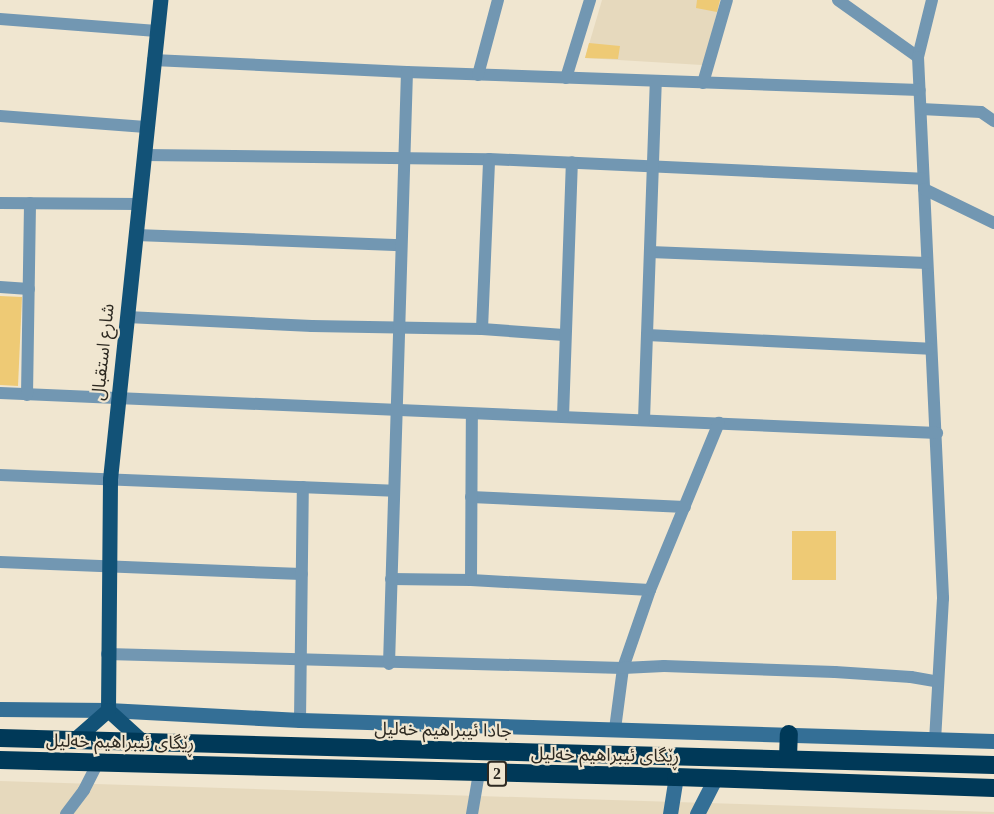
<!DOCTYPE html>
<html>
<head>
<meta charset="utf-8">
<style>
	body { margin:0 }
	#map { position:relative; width:994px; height:814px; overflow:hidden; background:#f0e6d0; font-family:"Times New Roman","Noto Sans Arabic",serif }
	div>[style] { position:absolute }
	.built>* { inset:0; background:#e6d9bd }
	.green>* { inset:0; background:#eeca75; transform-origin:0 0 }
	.street>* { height:12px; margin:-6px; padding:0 6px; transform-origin:6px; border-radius:6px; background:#7297b2 }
	.secondary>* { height:15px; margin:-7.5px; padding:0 7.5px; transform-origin:7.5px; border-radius:7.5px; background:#346f96 }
	.primary>* { height:15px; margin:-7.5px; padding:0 7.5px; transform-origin:7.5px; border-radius:7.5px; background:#125277 }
	.highway>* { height:18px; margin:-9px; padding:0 9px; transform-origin:9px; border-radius:9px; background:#003958 }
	span { translate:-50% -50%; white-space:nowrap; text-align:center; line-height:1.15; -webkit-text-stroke:4.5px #f0e6d0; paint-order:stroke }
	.shield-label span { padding:2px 4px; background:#f0e6d0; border:2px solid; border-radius:4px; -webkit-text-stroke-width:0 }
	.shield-label { font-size:16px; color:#2d2921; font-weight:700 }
	.street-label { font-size:18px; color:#2d2921 }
</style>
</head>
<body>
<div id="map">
	<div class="built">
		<div style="clip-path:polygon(602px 0,720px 0,705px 61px,702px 65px,585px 58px)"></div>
		<div style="clip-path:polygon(0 781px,994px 812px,994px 814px,0 814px)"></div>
	</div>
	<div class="green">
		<div style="clip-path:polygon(697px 0,720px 0,717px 12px,696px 8px)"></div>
		<div style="clip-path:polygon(589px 43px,620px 46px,618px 59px,585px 58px)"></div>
		<div style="clip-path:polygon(0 296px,22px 297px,18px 386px,0 385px)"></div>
		<div style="left:792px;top:531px;width:44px;height:49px"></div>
	</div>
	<div class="street">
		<div style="left:838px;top:0;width:98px;rotate:35.5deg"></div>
		<div style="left:932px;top:0;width:59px;rotate:103.8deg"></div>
		<div style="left:918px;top:57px;width:542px;rotate:87.35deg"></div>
		<div style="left:943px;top:598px;width:141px;rotate:93.2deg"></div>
		<div style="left:0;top:19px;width:157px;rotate:4.4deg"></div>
		<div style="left:153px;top:60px;width:254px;rotate:2.7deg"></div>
		<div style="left:407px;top:72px;width:513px;rotate:2.01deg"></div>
		<div style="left:478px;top:75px;width:78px;rotate:-75.1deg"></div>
		<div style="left:566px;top:78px;width:82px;rotate:-72.9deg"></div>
		<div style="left:703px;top:83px;width:86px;rotate:-73.9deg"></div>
		<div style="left:921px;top:109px;width:60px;rotate:2.9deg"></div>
		<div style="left:981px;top:112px;width:16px;rotate:35deg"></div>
		<div style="left:0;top:116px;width:146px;rotate:4.3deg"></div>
		<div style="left:144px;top:155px;width:345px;rotate:0.7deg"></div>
		<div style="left:489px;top:159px;width:434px;rotate:2.6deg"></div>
		<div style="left:924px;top:189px;width:78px;rotate:25.9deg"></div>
		<div style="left:0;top:203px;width:138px;rotate:0.4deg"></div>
		<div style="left:136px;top:235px;width:265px;rotate:2.2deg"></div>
		<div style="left:650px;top:252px;width:277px;rotate:2.3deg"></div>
		<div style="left:0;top:287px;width:29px;rotate:4deg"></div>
		<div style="left:127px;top:317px;width:185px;rotate:2.8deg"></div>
		<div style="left:312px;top:326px;width:170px;rotate:1deg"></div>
		<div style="left:482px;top:329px;width:82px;rotate:4.2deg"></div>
		<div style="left:482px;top:329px;width:170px;rotate:-87.6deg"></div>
		<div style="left:647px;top:335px;width:283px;rotate:2.8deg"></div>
		<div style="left:0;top:393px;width:938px;rotate:2.44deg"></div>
		<div style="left:27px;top:395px;width:192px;rotate:-89.1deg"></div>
		<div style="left:563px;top:417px;width:255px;rotate:-88deg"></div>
		<div style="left:644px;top:420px;width:339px;rotate:-88deg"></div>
		<div style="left:0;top:475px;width:394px;rotate:2.3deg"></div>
		<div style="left:471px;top:497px;width:214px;rotate:2.7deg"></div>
		<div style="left:0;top:562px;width:302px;rotate:2.3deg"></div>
		<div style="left:391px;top:579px;width:80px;rotate:0.7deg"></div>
		<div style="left:471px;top:580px;width:179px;rotate:3.2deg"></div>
		<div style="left:471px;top:580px;width:166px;rotate:-89.7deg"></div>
		<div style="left:107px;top:654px;width:516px;rotate:1.55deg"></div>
		<div style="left:623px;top:668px;width:83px;rotate:-70.9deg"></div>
		<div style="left:650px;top:590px;width:181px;rotate:-67.6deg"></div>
		<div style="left:389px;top:664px;width:592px;rotate:-88.26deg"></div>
		<div style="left:300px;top:720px;width:233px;rotate:-89.3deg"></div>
		<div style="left:615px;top:729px;width:62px;rotate:-82.5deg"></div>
		<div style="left:623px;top:668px;width:41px;rotate:-2.8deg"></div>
		<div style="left:664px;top:666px;width:171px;rotate:2deg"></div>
		<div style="left:835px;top:672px;width:76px;rotate:3.8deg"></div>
		<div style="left:911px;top:677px;width:27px;rotate:10deg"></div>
		<div style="left:66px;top:814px;width:30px;rotate:-53deg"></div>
		<div style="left:84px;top:790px;width:33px;rotate:-63deg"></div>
		<div style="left:472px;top:814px;width:42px;rotate:-80.3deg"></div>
	</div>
	<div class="secondary">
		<div style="left:0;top:709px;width:108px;rotate:0.5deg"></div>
		<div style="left:108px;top:710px;width:192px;rotate:3deg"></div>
		<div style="left:300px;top:720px;width:694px;rotate:1.73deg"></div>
		<div style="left:670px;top:814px;width:37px;rotate:-81deg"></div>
		<div style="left:697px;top:814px;width:39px;rotate:-63deg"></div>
	</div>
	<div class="primary">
		<div style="left:108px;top:710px;width:231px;rotate:-89.5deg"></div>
		<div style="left:110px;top:479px;width:482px;rotate:-84deg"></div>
		<div style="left:108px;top:710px;width:46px;rotate:42.4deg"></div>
		<div style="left:75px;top:739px;width:44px;rotate:-41.3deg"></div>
	</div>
	<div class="highway">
		<div style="left:0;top:738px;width:994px;rotate:1.56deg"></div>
		<div style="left:788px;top:758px;width:24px;rotate:-88deg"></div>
		<div style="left:0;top:760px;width:676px;rotate:1.44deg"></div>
		<div style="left:676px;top:777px;width:318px;rotate:2deg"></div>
	</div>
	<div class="shield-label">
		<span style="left:497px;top:774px">2</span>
	</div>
	<div class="street-label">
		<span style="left:103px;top:352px;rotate:-84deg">شارع استقبال</span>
		<span style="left:443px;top:730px;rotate:1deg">جادا ئیبراهیم خەلیل</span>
		<span style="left:120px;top:742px;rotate:1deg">ڕێگای ئیبراهیم خەلیل</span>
		<span style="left:605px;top:755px;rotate:1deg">ڕێگای ئیبراهیم خەلیل</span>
	</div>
</div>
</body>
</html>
